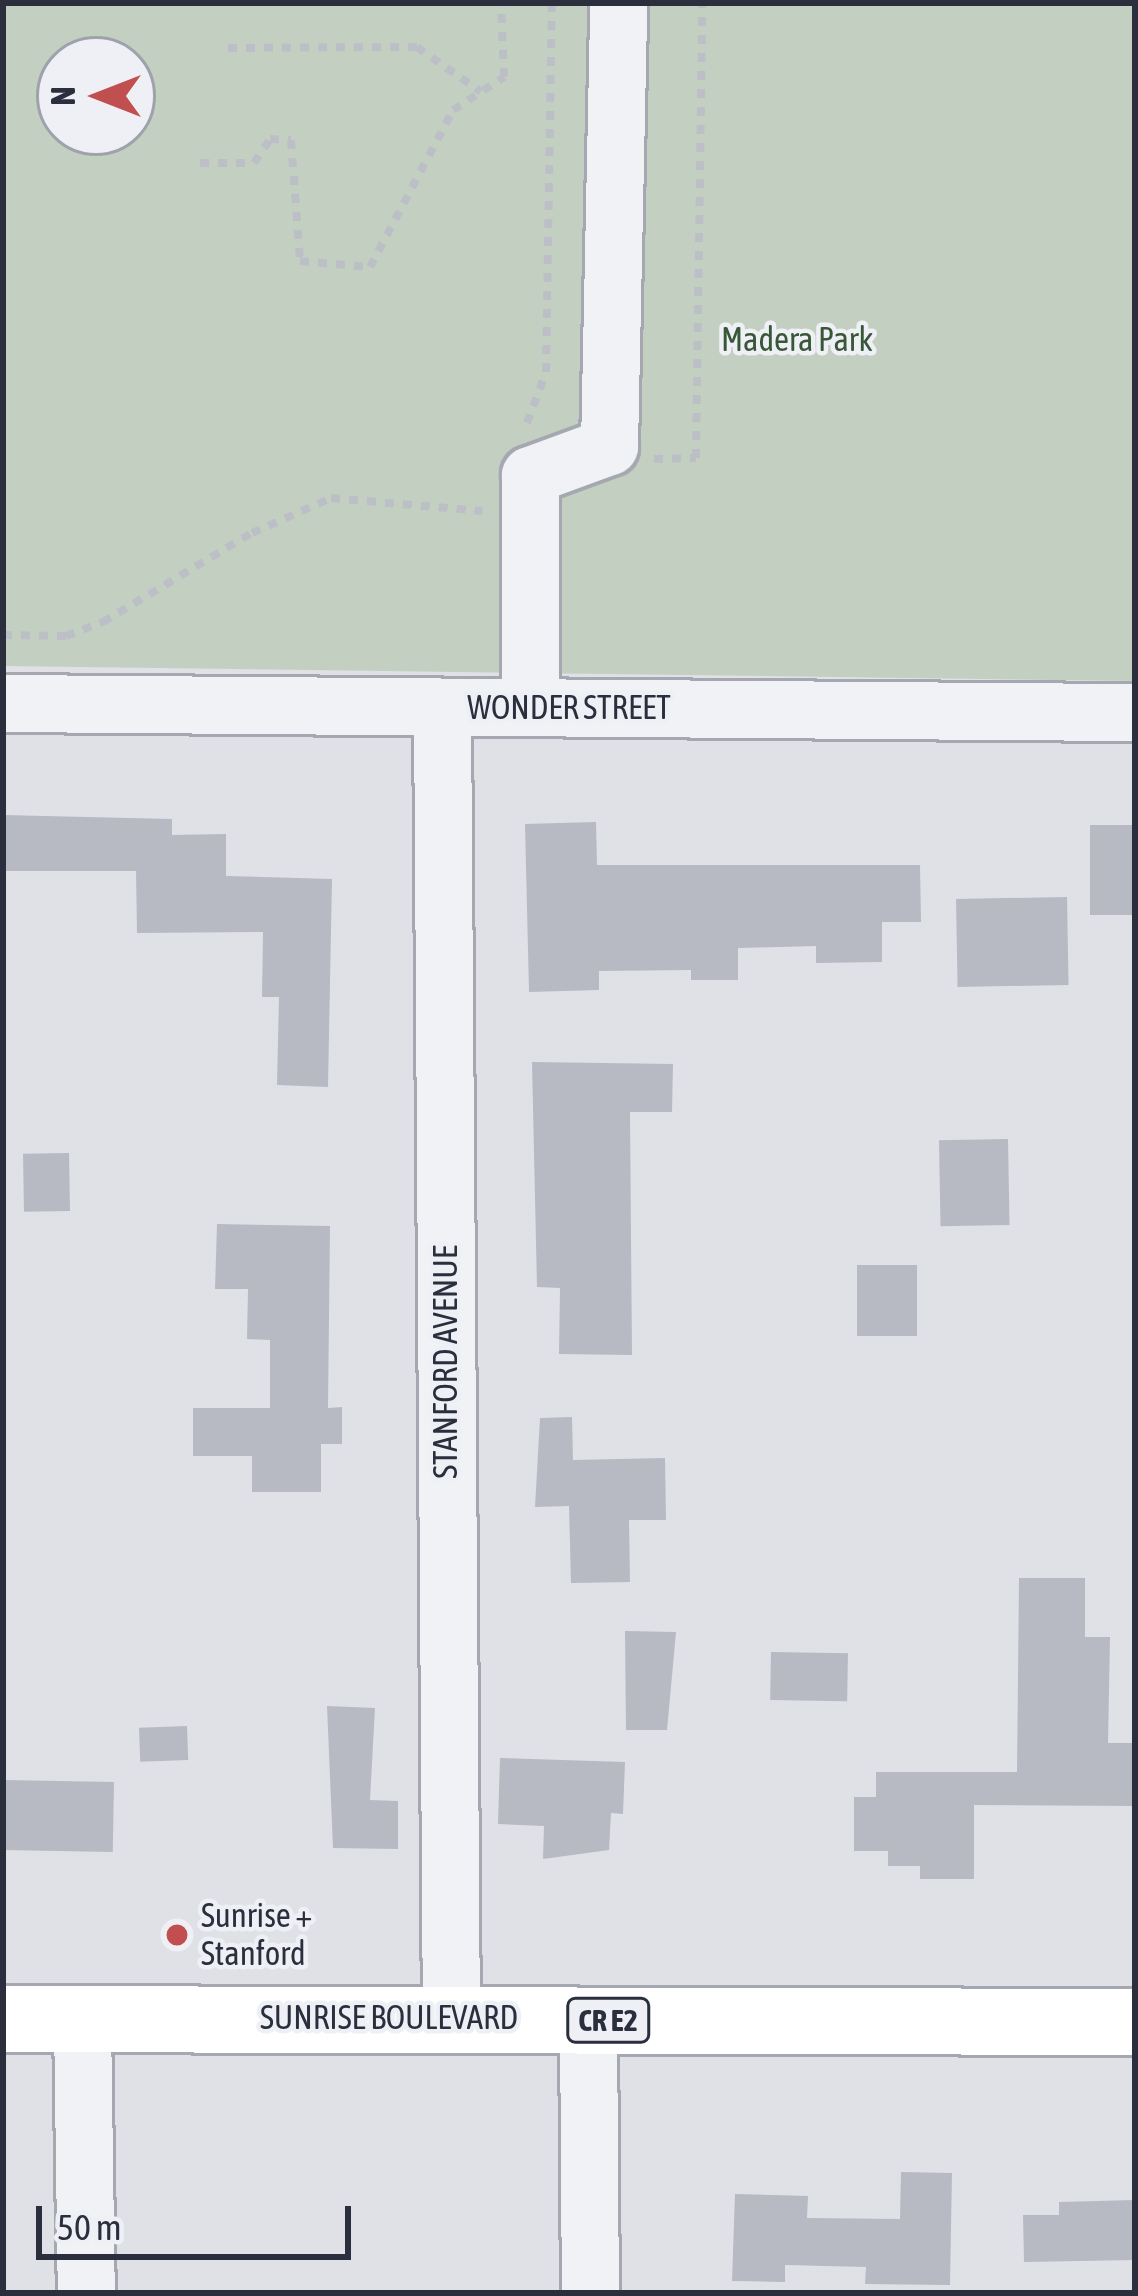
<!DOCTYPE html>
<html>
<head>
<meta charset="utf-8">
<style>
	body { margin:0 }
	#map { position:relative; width:1138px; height:2296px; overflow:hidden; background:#dfe1e7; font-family:"Asap Condensed",sans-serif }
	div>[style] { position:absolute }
	.green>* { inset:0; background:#c3d0c1 }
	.building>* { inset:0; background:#b7bac3; transform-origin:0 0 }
	.path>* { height:8px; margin-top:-4px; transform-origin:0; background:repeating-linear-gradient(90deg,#bdbfc6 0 9px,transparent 0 18px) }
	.roads { filter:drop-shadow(3px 0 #a5a8b1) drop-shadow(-3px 0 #a5a8b1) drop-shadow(0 3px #a5a8b1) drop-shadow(0 -3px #a5a8b1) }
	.minor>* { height:57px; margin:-28.5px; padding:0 28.5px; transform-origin:28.5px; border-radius:28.5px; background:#f1f2f6 }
	.major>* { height:66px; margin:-33px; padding:0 33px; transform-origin:33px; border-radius:33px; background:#fff }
	.dots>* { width:33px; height:33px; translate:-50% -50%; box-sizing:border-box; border:6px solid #eef0f5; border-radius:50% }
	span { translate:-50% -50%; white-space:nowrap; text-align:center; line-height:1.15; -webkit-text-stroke:9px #eef0f5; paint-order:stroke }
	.shield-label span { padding:3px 9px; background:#eef0f5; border:3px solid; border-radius:9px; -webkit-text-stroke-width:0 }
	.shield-label { font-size:30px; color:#2a2e3d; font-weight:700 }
	.park-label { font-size:33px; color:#395738 }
	.street-label { font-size:33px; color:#2a2e3d }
	.poi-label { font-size:33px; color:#2a2e3d }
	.left { translate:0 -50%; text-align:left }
	.frame { position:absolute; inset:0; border:6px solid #2a2e3d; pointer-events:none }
	.north { position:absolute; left:36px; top:36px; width:120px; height:120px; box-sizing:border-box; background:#eef0f5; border:3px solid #a0a2ab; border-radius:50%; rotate:270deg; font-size:33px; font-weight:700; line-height:48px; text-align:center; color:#2a2e3d }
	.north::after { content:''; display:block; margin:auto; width:42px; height:54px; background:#c14f4f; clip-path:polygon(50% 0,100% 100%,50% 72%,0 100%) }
	.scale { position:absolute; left:36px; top:2206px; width:315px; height:54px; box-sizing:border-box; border:6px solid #2a2e3d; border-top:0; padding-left:15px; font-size:36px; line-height:42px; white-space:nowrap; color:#2a2e3d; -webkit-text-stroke:9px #eef0f5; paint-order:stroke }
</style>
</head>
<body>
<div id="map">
	<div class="green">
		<div style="clip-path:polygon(evenodd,3px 3px,1135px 3px,1135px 681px,3px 666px,3px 3px,60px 60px,132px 60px,132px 132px,60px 132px,60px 60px)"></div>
	</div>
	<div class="building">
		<div style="clip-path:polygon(3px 815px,172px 819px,172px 835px,226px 834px,226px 876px,332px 879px,328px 1087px,277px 1085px,279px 997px,262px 997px,263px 932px,137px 933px,136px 871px,3px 871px)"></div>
		<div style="clip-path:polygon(596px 822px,597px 865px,920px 865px,921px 922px,882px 922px,882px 962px,816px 963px,816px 946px,738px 948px,738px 980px,691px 980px,691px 970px,599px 971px,599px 990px,529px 992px,525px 824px)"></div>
		<div style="left:1090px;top:825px;width:45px;height:90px"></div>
		<div style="left:1067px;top:897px;width:88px;height:111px;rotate:89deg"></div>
		<div style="clip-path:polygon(532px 1062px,673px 1064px,672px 1112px,630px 1112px,632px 1355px,559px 1354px,560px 1288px,537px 1287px)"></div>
		<div style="left:1008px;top:1139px;width:86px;height:69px;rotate:89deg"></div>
		<div style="left:69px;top:1153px;width:58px;height:46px;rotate:89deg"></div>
		<div style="clip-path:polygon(217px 1224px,330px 1226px,328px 1408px,342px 1407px,342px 1444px,321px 1444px,321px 1492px,252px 1492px,252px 1456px,193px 1456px,193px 1408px,270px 1408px,270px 1340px,247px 1339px,248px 1289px,215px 1289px)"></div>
		<div style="left:857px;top:1265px;width:60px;height:71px"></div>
		<div style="clip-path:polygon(572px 1417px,573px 1460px,665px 1458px,666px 1520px,629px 1520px,630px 1582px,571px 1583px,569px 1506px,535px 1507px,540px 1418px)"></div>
		<div style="clip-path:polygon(1019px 1578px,1085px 1578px,1085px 1637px,1110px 1637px,1108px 1743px,1135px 1743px,1135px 1806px,974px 1805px,974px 1879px,920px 1879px,920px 1866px,888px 1866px,888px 1851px,854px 1851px,854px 1797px,876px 1797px,876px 1772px,1017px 1772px)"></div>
		<div style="clip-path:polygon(625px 1631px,676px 1632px,667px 1730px,626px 1730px)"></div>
		<div style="left:771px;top:1652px;width:77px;height:48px;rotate:1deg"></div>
		<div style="clip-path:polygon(327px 1706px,375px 1708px,370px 1800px,398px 1801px,398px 1849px,333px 1848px)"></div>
		<div style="left:187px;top:1726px;width:34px;height:48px;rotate:88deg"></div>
		<div style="clip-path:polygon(500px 1758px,625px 1762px,623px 1814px,611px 1813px,609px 1850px,543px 1859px,544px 1826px,498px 1824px)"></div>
		<div style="left:3px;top:1780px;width:111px;height:70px;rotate:1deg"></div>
		<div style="clip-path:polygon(901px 2172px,952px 2173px,950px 2285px,865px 2284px,866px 2267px,785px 2265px,785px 2282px,732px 2281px,735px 2194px,808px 2196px,807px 2218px,900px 2219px)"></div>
		<div style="clip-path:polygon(1135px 2200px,1135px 2260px,1024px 2262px,1023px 2215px,1059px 2215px,1059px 2202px)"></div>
	</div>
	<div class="path">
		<div style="left:228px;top:48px;width:189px;rotate:-0.3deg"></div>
		<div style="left:417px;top:47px;width:78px;rotate:35.1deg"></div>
		<div style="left:200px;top:163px;width:54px"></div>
		<div style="left:254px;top:163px;width:29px;rotate:-56deg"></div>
		<div style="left:270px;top:139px;width:21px;rotate:3deg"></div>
		<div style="left:291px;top:140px;width:121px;rotate:85.7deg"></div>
		<div style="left:300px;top:261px;width:70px;rotate:4.9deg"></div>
		<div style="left:370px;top:267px;width:178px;rotate:-62.1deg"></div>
		<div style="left:453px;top:110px;width:61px;rotate:-32.9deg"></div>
		<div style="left:504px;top:77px;width:74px;rotate:-92.3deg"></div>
		<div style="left:527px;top:423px;width:54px;rotate:-69.6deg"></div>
		<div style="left:546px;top:372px;width:369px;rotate:-89.1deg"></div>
		<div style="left:654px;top:459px;width:42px;rotate:-1.4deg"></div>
		<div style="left:696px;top:458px;width:455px;rotate:-89.2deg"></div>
		<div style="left:3px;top:635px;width:63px;rotate:0.9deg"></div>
		<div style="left:66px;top:636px;width:40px;rotate:-21deg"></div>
		<div style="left:103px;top:622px;width:174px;rotate:-30.9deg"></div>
		<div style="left:252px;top:533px;width:86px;rotate:-23.9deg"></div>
		<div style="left:331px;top:498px;width:152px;rotate:4.9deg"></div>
	</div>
	<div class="roads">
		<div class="minor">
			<div style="left:3px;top:703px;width:1132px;rotate:0.46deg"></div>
			<div style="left:442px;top:707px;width:1310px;rotate:89.61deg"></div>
			<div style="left:530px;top:707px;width:232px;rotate:-90deg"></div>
			<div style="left:530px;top:475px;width:84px;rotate:-20.2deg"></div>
			<div style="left:609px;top:446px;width:443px;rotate:-88.8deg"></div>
			<div style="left:82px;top:2019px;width:274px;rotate:89.2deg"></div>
			<div style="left:588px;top:2020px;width:273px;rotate:89.6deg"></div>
		</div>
		<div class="major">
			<div style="left:3px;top:2019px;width:1132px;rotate:0.15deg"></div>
		</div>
	</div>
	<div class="dots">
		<div style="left:177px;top:1935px;background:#c14f4f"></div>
	</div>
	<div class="shield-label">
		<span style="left:608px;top:2020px">CR E2</span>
	</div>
	<div class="park-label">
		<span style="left:797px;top:340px">Madera Park</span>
	</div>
	<div class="street-label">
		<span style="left:569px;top:708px">WONDER STREET</span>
		<span style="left:446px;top:1362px;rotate:-90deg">STANFORD AVENUE</span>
		<span style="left:389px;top:2018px">SUNRISE BOULEVARD</span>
	</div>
	<div class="poi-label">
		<span class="left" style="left:201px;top:1935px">Sunrise +<br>Stanford</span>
	</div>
	<div class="frame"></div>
	<div class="north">N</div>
	<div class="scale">50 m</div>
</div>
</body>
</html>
